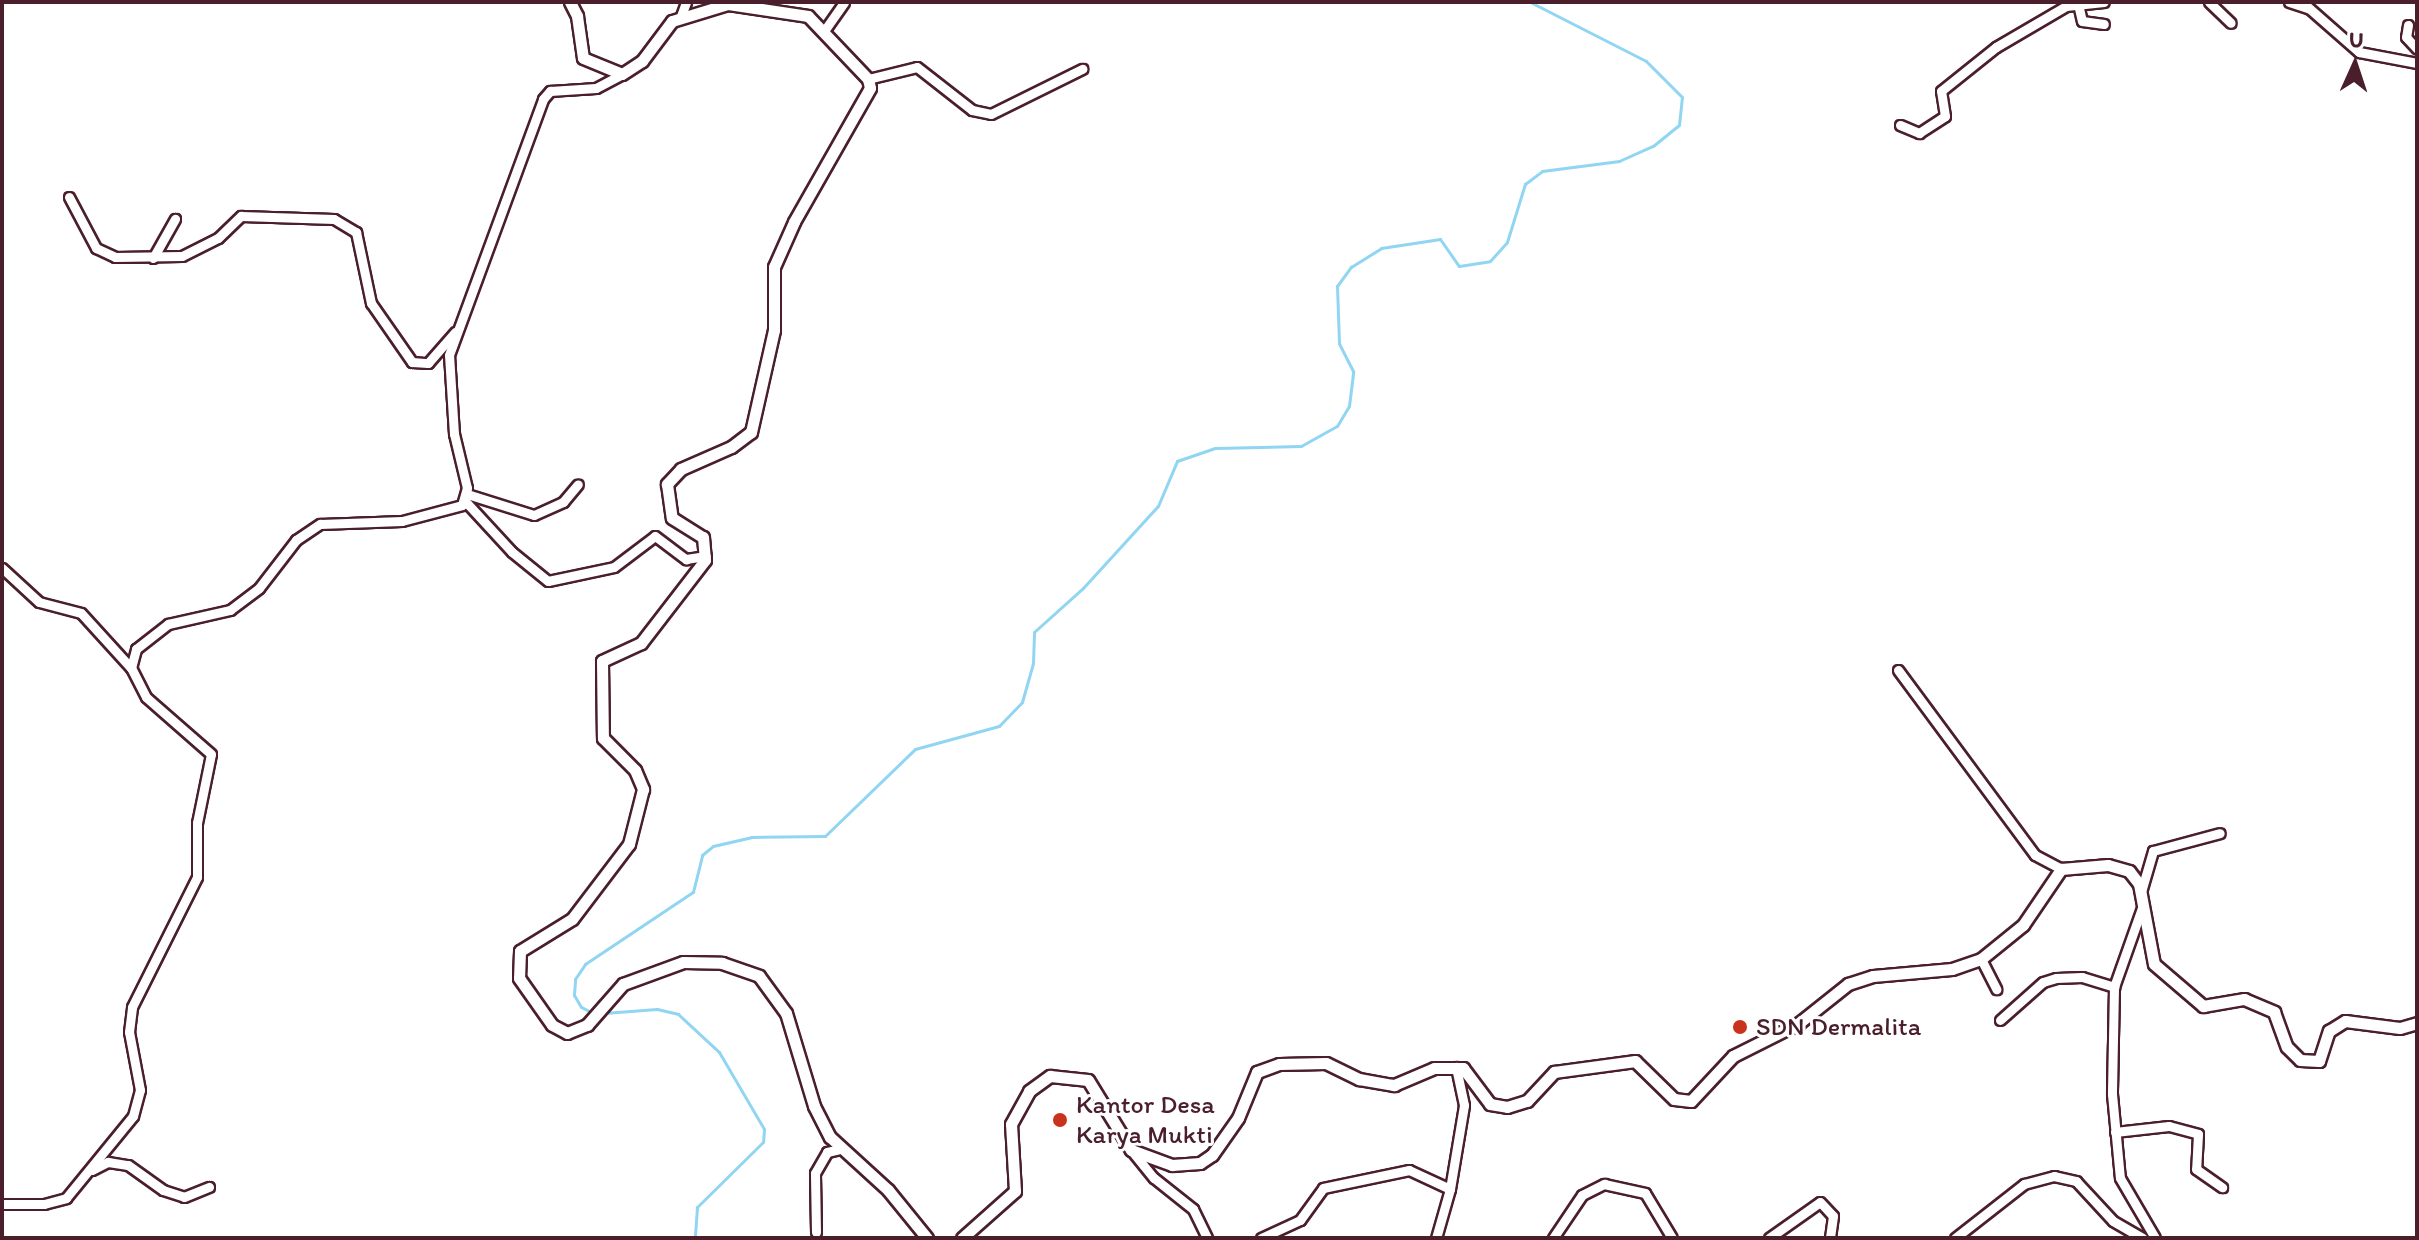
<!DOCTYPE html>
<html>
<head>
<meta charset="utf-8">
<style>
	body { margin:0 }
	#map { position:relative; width:2419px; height:1240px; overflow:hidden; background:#fff; font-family:Itim,sans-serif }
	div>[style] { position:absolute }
	.stream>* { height:3px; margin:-1.5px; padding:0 1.5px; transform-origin:1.5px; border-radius:1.5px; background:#90d5f2 }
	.roads { filter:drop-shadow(2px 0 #4a1f2b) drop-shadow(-2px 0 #4a1f2b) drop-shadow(0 2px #4a1f2b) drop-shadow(0 -2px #4a1f2b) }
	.minor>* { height:9px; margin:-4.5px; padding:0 4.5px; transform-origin:4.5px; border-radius:4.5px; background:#fff }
	.tertiary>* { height:11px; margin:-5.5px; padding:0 5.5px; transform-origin:5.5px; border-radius:5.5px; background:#fff }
	.dots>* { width:22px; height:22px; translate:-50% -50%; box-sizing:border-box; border:4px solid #fff; border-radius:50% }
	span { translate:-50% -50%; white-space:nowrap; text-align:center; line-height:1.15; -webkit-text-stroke:6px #fff; paint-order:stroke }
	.poi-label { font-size:26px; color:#4a1f2b }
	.left { translate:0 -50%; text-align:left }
	.frame { position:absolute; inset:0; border:4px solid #4a1f2b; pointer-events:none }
	.north { position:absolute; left:2315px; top:24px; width:80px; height:80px; -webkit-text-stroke:6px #fff; paint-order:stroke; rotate:3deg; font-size:22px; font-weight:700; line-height:32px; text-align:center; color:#4a1f2b }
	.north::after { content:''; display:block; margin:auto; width:28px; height:36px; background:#4a1f2b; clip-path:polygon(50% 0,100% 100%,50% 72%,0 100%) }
</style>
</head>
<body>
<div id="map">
	<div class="stream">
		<div style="left:593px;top:1013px;width:13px;rotate:-153deg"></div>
		<div style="left:581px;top:1007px;width:14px;rotate:-120deg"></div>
		<div style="left:574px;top:995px;width:16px;rotate:-86deg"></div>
		<div style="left:575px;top:979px;width:18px;rotate:-56deg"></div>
		<div style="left:585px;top:964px;width:130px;rotate:-33.7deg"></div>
		<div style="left:693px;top:892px;width:38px;rotate:-76deg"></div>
		<div style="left:702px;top:855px;width:14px;rotate:-39deg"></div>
		<div style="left:713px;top:846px;width:39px;rotate:-13deg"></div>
		<div style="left:751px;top:837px;width:74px;rotate:-0.8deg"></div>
		<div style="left:825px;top:836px;width:125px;rotate:-44deg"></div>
		<div style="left:915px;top:749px;width:87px;rotate:-15.3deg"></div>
		<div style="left:999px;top:726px;width:33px;rotate:-46deg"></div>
		<div style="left:1022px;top:702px;width:41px;rotate:-74.2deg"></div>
		<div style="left:1033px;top:663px;width:31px;rotate:-88deg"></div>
		<div style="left:1034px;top:632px;width:66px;rotate:-41.9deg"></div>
		<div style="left:1083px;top:588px;width:111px;rotate:-47.6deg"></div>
		<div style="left:1158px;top:506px;width:49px;rotate:-67.1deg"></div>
		<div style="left:1177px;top:461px;width:40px;rotate:-18.9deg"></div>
		<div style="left:1215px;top:448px;width:86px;rotate:-1.3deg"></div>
		<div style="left:1301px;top:446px;width:41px;rotate:-29.1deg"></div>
		<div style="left:1337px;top:426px;width:23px;rotate:-59deg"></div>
		<div style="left:1349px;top:406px;width:35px;rotate:-83deg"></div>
		<div style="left:1353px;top:371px;width:31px;rotate:-117deg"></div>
		<div style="left:1339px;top:343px;width:57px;rotate:-92deg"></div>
		<div style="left:1337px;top:286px;width:24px;rotate:-54deg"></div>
		<div style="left:1351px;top:267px;width:36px;rotate:-32deg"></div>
		<div style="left:1381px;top:248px;width:60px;rotate:-8.7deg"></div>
		<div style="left:1440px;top:239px;width:33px;rotate:55deg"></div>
		<div style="left:1459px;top:266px;width:31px;rotate:-9deg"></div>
		<div style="left:1490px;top:261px;width:25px;rotate:-48deg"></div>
		<div style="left:1507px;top:242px;width:61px;rotate:-72.8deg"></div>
		<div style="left:1525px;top:184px;width:21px;rotate:-37deg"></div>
		<div style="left:1542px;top:171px;width:78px;rotate:-7.4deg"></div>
		<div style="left:1619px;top:161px;width:37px;rotate:-24deg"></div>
		<div style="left:1653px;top:146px;width:33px;rotate:-39deg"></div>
		<div style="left:1679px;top:125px;width:28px;rotate:-84deg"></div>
		<div style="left:1682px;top:97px;width:51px;rotate:-135deg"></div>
		<div style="left:1646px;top:61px;width:130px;rotate:-153deg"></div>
		<div style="left:604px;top:1013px;width:53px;rotate:-4.3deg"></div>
		<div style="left:657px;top:1009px;width:22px;rotate:13deg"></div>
		<div style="left:678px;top:1014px;width:56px;rotate:42.8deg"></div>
		<div style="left:719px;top:1052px;width:89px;rotate:59.7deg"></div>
		<div style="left:764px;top:1129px;width:13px;rotate:94deg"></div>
		<div style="left:763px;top:1142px;width:93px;rotate:135.4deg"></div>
		<div style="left:697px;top:1207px;width:31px;rotate:94deg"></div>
	</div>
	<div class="roads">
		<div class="minor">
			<div style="left:2209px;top:2px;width:30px;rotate:44deg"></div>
			<div style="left:2289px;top:2px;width:20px;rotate:18deg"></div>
			<div style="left:2302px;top:2px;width:76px;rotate:41.3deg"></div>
			<div style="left:2359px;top:52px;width:59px;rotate:10.7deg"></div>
			<div style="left:2078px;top:4px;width:17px;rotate:77deg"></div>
			<div style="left:2082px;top:21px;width:22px;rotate:8deg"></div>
			<div style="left:681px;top:16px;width:15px;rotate:-70deg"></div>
			<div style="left:2408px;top:25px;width:12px;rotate:99deg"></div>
			<div style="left:2406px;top:37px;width:16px;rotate:47deg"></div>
			<div style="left:824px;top:31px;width:35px;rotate:-55deg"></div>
			<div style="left:868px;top:79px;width:50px;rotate:-13.8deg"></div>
			<div style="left:917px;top:67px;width:70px;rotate:38deg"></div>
			<div style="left:972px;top:110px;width:19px;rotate:12deg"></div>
			<div style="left:991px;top:114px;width:102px;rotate:-26.3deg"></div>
			<div style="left:1900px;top:125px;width:21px;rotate:23deg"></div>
			<div style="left:1919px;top:133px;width:31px;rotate:-33deg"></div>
			<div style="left:1945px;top:116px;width:25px;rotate:-99deg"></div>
			<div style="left:1941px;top:91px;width:70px;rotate:-38.7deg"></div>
			<div style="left:1996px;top:47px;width:81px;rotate:-30.4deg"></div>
			<div style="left:2066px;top:6px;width:38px;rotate:-6deg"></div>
			<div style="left:69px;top:197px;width:58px;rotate:62.1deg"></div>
			<div style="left:96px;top:248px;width:21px;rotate:25deg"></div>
			<div style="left:115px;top:257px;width:67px;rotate:-0.9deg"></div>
			<div style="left:182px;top:256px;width:40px;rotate:-26.6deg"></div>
			<div style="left:218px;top:238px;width:32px;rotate:-44deg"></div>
			<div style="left:241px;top:216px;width:93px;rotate:1.8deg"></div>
			<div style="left:334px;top:219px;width:26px;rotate:31deg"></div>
			<div style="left:356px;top:232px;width:73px;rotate:78.1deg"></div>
			<div style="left:371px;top:303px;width:72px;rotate:55.2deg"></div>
			<div style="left:412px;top:362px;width:16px;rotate:4deg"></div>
			<div style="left:428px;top:363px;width:41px;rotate:-48.9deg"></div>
			<div style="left:153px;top:258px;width:45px;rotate:-60.6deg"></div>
			<div style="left:467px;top:494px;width:70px;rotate:17.4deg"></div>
			<div style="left:534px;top:515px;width:32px;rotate:-24deg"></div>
			<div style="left:563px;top:502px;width:23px;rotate:-50deg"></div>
			<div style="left:465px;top:501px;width:69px;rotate:47.3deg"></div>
			<div style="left:512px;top:552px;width:46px;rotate:38.9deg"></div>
			<div style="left:548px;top:581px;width:67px;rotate:-12deg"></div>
			<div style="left:614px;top:567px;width:51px;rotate:-37.1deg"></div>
			<div style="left:655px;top:536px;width:39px;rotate:37deg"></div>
			<div style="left:686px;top:559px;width:20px;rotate:-9deg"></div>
			<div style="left:2px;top:568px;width:50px;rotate:42.6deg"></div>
			<div style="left:39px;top:602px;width:43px;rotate:14.7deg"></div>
			<div style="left:81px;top:613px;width:74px;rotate:47.7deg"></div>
			<div style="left:1898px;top:670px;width:230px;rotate:53.5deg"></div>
			<div style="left:2035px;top:855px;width:30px;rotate:28deg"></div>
			<div style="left:2141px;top:892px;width:43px;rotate:-73.7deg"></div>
			<div style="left:2153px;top:851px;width:69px;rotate:-15deg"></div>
			<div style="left:2143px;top:905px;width:87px;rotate:109.5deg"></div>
			<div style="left:2114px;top:987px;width:107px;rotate:91.1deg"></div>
			<div style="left:2112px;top:1094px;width:84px;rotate:84.6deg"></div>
			<div style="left:2120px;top:1178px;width:69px;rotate:59.7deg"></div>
			<div style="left:1981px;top:959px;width:34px;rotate:63deg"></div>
			<div style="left:2000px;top:1020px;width:57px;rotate:-41.5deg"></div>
			<div style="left:2043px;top:982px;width:14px;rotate:-17deg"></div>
			<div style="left:2056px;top:978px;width:26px;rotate:-2deg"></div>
			<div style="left:2082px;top:977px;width:34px;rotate:17deg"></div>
			<div style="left:2115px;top:1132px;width:54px;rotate:-6.3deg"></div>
			<div style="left:2169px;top:1126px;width:30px;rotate:15deg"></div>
			<div style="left:2198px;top:1134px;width:35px;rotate:93deg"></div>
			<div style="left:2196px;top:1169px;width:32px;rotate:35deg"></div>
			<div style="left:1131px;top:1150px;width:36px;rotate:51deg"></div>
			<div style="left:1154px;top:1178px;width:50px;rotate:38.5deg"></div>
			<div style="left:1193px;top:1209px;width:32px;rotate:64deg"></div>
			<div style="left:92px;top:1170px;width:18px;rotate:-27deg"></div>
			<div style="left:108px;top:1162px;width:20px;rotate:9deg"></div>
			<div style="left:128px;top:1165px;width:43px;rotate:35.5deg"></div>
			<div style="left:163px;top:1190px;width:22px;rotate:18deg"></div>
			<div style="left:184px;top:1197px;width:27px;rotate:-22deg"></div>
			<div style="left:1450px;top:1189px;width:85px;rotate:-80.5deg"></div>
			<div style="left:1464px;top:1105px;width:39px;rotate:-102deg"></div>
			<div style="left:2px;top:1204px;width:42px"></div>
			<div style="left:44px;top:1204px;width:23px;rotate:-15deg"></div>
			<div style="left:66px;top:1198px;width:106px;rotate:-50.7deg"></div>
			<div style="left:133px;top:1116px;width:27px;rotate:-75deg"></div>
			<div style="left:140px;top:1090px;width:59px;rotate:-100.7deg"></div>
			<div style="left:129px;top:1032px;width:25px;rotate:-83deg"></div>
			<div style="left:132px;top:1007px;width:145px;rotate:-63.4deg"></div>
			<div style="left:197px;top:877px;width:54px;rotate:-90deg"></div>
			<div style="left:197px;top:823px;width:70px;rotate:-78.5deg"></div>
			<div style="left:211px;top:754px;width:86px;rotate:-138.8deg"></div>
			<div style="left:146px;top:697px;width:33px;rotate:-117deg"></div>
			<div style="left:131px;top:668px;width:20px;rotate:-75deg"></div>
			<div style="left:136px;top:649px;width:41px;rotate:-38deg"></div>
			<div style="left:168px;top:624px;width:64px;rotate:-12.7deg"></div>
			<div style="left:230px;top:610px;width:36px;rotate:-37deg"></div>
			<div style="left:259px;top:588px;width:61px;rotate:-52.4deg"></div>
			<div style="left:296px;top:540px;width:29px;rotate:-34deg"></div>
			<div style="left:320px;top:524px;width:82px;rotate:-2.1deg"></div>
			<div style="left:402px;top:521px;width:62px;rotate:-14.9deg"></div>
			<div style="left:462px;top:505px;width:18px;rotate:-74deg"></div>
			<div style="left:467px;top:488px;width:56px;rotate:-103.5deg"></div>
			<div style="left:454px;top:434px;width:79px;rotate:-93.6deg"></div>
			<div style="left:449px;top:355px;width:273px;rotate:-69.8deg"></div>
			<div style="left:543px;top:99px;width:11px;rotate:-49deg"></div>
			<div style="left:550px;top:91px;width:46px;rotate:-3.7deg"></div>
			<div style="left:596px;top:88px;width:30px;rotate:-28deg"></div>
			<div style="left:816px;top:1232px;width:59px;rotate:-91deg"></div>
			<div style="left:815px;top:1173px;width:24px;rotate:-60deg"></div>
			<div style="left:827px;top:1152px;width:13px;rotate:-13deg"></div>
			<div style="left:1261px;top:1238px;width:43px;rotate:-24.8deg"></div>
			<div style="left:1300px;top:1220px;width:39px;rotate:-54deg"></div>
			<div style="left:1323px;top:1188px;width:88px;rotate:-11.8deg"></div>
			<div style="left:1409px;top:1170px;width:45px;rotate:24.9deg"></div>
			<div style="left:1450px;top:1189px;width:51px;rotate:105.9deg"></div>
			<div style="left:1553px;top:1238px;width:52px;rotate:-56deg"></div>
			<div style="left:1582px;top:1195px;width:25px;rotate:-27deg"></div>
			<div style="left:1604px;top:1184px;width:42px;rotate:12.4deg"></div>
			<div style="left:1645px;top:1193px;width:52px;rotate:59deg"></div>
			<div style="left:1769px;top:1238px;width:62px;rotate:-35.2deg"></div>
			<div style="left:1820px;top:1202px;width:19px;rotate:47deg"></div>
			<div style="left:1833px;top:1216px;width:22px;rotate:98deg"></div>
			<div style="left:1955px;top:1238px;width:88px;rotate:-38deg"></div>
			<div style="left:2024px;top:1184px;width:31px;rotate:-15deg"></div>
			<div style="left:2054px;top:1176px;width:23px;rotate:13deg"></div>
			<div style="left:2076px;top:1181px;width:54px;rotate:47.2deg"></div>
			<div style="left:2113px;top:1221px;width:34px;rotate:30deg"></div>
		</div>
		<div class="tertiary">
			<div style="left:570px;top:2px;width:16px;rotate:63deg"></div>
			<div style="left:577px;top:16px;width:42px;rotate:81.9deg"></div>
			<div style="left:583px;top:58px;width:42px;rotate:22.3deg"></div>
			<div style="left:622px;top:74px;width:24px;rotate:-33deg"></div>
			<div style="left:642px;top:61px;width:50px;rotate:-53.1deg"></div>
			<div style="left:672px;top:21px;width:59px;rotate:-16.9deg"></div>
			<div style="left:728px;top:4px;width:81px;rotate:8.5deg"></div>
			<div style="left:808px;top:16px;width:87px;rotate:46.4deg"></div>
			<div style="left:868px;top:79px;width:9px;rotate:77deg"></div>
			<div style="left:870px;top:88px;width:154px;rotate:119.6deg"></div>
			<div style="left:794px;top:222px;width:49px;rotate:114deg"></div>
			<div style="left:774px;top:267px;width:63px;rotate:90deg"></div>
			<div style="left:774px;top:330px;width:105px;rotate:102.7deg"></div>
			<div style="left:751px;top:432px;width:25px;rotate:143deg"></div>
			<div style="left:731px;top:447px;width:55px;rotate:156.3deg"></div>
			<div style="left:681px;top:469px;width:21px;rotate:133deg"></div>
			<div style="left:667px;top:484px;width:34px;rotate:82deg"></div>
			<div style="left:672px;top:518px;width:36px;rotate:32deg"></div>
			<div style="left:703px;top:537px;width:23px;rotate:85deg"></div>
			<div style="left:705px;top:560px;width:105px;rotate:127.6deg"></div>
			<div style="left:641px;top:643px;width:43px;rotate:155.2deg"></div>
			<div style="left:602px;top:661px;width:77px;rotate:89.3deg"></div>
			<div style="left:603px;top:738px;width:45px;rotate:45deg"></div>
			<div style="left:635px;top:770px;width:21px;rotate:67deg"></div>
			<div style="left:643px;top:789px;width:57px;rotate:104.3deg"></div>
			<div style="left:629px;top:844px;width:94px;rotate:127.2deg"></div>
			<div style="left:572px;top:919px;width:61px;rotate:148.4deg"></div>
			<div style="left:520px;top:951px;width:27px;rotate:92deg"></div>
			<div style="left:519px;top:978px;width:57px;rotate:54.9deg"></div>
			<div style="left:552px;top:1025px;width:17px;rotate:28deg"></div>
			<div style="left:567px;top:1033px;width:22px;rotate:-22deg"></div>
			<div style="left:587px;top:1025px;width:55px;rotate:-48.7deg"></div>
			<div style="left:623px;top:984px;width:64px;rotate:-20.1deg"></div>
			<div style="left:683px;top:962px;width:39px;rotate:1deg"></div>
			<div style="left:722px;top:963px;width:39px;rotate:19deg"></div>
			<div style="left:759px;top:976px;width:46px;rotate:53.9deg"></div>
			<div style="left:786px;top:1013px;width:97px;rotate:73.2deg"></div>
			<div style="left:814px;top:1106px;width:35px;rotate:63deg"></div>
			<div style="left:830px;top:1137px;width:79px;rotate:42.4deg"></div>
			<div style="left:888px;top:1190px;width:62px;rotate:50.9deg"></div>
			<div style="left:962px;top:1238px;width:71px;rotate:-41.6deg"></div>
			<div style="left:1015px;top:1191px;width:67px;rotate:-93.4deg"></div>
			<div style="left:1011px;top:1124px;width:38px;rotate:-61deg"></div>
			<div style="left:1029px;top:1091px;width:26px;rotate:-36deg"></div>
			<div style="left:1050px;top:1076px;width:38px;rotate:6deg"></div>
			<div style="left:1088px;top:1080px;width:82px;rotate:58.4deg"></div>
			<div style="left:1131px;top:1150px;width:44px;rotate:20.1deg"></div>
			<div style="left:1172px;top:1165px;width:28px;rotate:-4deg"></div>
			<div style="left:1200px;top:1163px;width:14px;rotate:-34deg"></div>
			<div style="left:1212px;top:1155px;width:45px;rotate:-54.9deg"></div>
			<div style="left:1238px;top:1118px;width:50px;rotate:-67.6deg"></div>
			<div style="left:1257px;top:1072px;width:23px;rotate:-20deg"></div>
			<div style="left:1279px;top:1064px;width:47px;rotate:-1.2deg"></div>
			<div style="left:1326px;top:1063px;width:37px;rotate:26deg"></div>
			<div style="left:1359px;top:1079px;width:36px;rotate:10deg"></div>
			<div style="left:1394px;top:1085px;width:43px;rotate:-23deg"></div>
			<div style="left:1434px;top:1068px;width:29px"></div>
			<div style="left:1463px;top:1068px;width:45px;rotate:53.1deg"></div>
			<div style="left:1490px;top:1104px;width:17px;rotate:10deg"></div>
			<div style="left:1507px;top:1107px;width:21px;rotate:-17deg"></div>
			<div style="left:1527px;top:1101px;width:40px;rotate:-47deg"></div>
			<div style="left:1554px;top:1072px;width:82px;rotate:-7.7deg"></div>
			<div style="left:1635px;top:1061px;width:54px;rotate:44.3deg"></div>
			<div style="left:1674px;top:1099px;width:17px;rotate:7deg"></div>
			<div style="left:1691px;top:1101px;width:62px;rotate:-47deg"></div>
			<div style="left:1733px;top:1056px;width:74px;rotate:-26.6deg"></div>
			<div style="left:1799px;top:1023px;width:63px;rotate:-38.5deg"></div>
			<div style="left:1848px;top:984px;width:26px;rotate:-18deg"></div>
			<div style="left:1873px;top:976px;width:79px;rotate:-5.1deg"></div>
			<div style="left:1952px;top:969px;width:31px;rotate:-19deg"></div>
			<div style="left:1981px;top:959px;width:54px;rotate:-39deg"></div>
			<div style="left:2023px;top:925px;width:68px;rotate:-55.8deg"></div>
			<div style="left:2061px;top:869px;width:47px;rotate:-4.9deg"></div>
			<div style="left:2108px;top:865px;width:22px;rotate:16deg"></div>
			<div style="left:2129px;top:871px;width:16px;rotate:52deg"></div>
			<div style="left:2139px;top:884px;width:81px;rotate:79.4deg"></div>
			<div style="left:2154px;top:964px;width:65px;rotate:40.6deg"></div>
			<div style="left:2203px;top:1006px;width:42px;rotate:-9.7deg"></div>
			<div style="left:2244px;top:999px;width:33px;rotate:23deg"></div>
			<div style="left:2274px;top:1012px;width:37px;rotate:70deg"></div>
			<div style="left:2287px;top:1047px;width:18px;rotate:45deg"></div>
			<div style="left:2300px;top:1060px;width:19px;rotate:3deg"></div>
			<div style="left:2319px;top:1061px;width:32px;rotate:-72deg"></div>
			<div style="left:2329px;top:1031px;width:19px;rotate:-32deg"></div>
			<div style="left:2345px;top:1021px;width:55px;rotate:7.3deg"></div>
			<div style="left:2400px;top:1028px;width:18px;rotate:-16deg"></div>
		</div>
	</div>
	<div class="dots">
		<div style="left:1740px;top:1027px;background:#c8321e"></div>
		<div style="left:1060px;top:1120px;background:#c8321e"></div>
	</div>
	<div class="poi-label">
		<span class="left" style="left:1756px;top:1027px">SDN Dermalita</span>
		<span class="left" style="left:1076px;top:1120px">Kantor Desa<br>Karya Mukti</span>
	</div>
	<div class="frame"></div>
	<div class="north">U</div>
</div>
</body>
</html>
